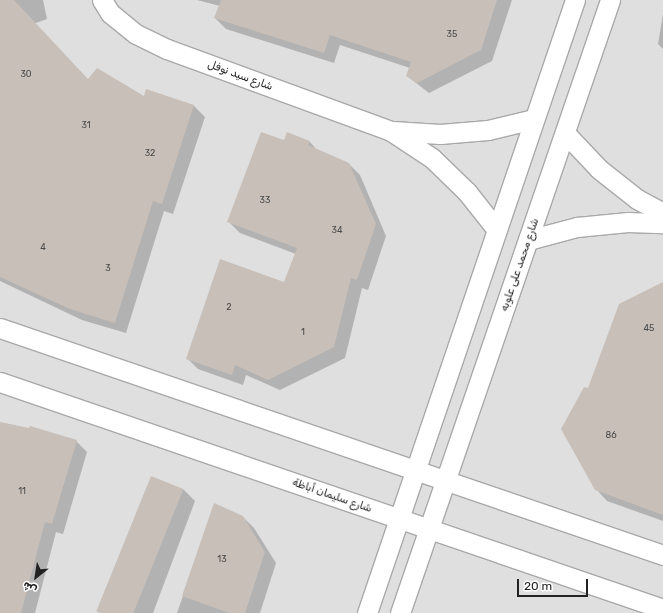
<!DOCTYPE html>
<html>
<head>
<meta charset="utf-8">
<style>
	body { margin:0 }
	#map { position:relative; width:663px; height:613px; overflow:hidden; background:#f2efe9; font-family:Rubik,Cairo,sans-serif }
	div>[style] { position:absolute }
	.residential>* { inset:0; background:#e0dfdf; transform-origin:0 0 }
	.shadow>* { inset:0; background:#0003 }
	.building>* { inset:0; background:#c7bfb8; transform-origin:0 0 }
	.roads { filter:drop-shadow(1px 0 #a9a9a9) drop-shadow(-1px 0 #a9a9a9) drop-shadow(0 1px #a9a9a9) drop-shadow(0 -1px #a9a9a9) }
	.street>* { height:19px; margin:-9.5px; padding:0 9.5px; transform-origin:9.5px; border-radius:9.5px; background:#fff }
	span { translate:-50% -50%; white-space:nowrap; text-align:center; line-height:1.15; -webkit-text-stroke:3px #fff; paint-order:stroke }
	.number-label { font-size:9px; color:#4b4948 }
	.number-label span { -webkit-text-stroke-width:0 }
	.street-label { font-size:11px; color:#222 }
	.north { position:absolute; left:16px; top:557px; width:40px; height:40px; -webkit-text-stroke:3px #fff; paint-order:stroke; rotate:210deg; font-size:11px; font-weight:700; line-height:16px; text-align:center; color:#222 }
	.north::after { content:''; display:block; margin:auto; width:14px; height:18px; background:#222; clip-path:polygon(50% 0,100% 100%,50% 72%,0 100%) }
	.scale { position:absolute; left:517px; top:579px; width:71px; height:18px; box-sizing:border-box; border:2px solid #222; border-top:0; padding-left:5px; font-size:12px; line-height:14px; white-space:nowrap; color:#222; -webkit-text-stroke:3px #fff; paint-order:stroke }
</style>
</head>
<body>
<div id="map">
	<div class="residential">
		<div style="left:0;top:0;width:663px;height:613px"></div>
	</div>
	<div class="shadow">
		<div style="clip-path:polygon(0 0,43px 0,47px 19px,0 36px)"></div>
		<div style="clip-path:polygon(197px 0,512px 0,492px 61px,429px 93px,407px 76px,410px 68px,340px 45px,334px 63px,226px 29px,215px 18px,220px 6px)"></div>
		<div style="clip-path:polygon(663px 14px,663px 49px,658px 44px)"></div>
		<div style="clip-path:polygon(0 54px,144px 98px,147px 90px,194px 106px,205px 117px,173px 214px,164px 211px,126px 333px,82px 320px,0 281px)"></div>
		<div style="clip-path:polygon(309px 141px,318px 151px,349px 164px,360px 175px,386px 236px,368px 290px,362px 288px,345px 358px,280px 390px,246px 375px,243px 385px,198px 369px,187px 358px,285px 283px,296px 254px,240px 233px,229px 222px,284px 142px)"></div>
		<div style="clip-path:polygon(663px 283px,663px 521px,607px 501px,596px 489px,588px 390px)"></div>
		<div style="clip-path:polygon(0 423px,76px 441px,87px 452px,63px 534px,56px 532px,35px 613px,0 613px)"></div>
		<div style="clip-path:polygon(152px 477px,184px 490px,195px 501px,153px 613px,101px 613px)"></div>
		<div style="clip-path:polygon(215px 504px,243px 517px,254px 528px,276px 563px,260px 613px,177px 613px)"></div>
	</div>
	<div class="building">
		<div style="clip-path:polygon(0 0,14px 0,88px 79px,97px 68px,144px 96px,146px 89px,194px 105px,162px 204px,153px 201px,115px 323px,70px 309px,0 277px)"></div>
		<div style="clip-path:polygon(221px 0,497px 0,481px 50px,417px 83px,406px 76px,411px 62px,330px 35px,324px 53px,214px 18px)"></div>
		<div style="clip-path:polygon(261px 132px,284px 140px,287px 132px,310px 141px,308px 145px,349px 163px,376px 224px,357px 280px,351px 278px,334px 347px,268px 380px,235px 365px,232px 375px,186px 359px,220px 259px,284px 282px,297px 248px,227px 222px)"></div>
		<div style="clip-path:polygon(663px 282px,663px 515px,595px 490px,561px 429px,584px 387px,588px 388px,619px 304px)"></div>
		<div style="clip-path:polygon(0 422px,29px 428px,30px 426px,77px 440px,52px 524px,45px 522px,21px 613px,0 613px)"></div>
		<div style="left:151px;top:476px;width:35px;height:146px;rotate:22deg"></div>
		<div style="clip-path:polygon(214px 503px,243px 516px,265px 552px,245px 613px,229px 613px,182px 596px)"></div>
	</div>
	<div class="roads">
		<div class="street">
			<div style="left:102px;top:0;width:15px;rotate:58deg"></div>
			<div style="left:110px;top:13px;width:33px;rotate:39deg"></div>
			<div style="left:136px;top:34px;width:34px;rotate:26deg"></div>
			<div style="left:167px;top:49px;width:239px;rotate:20.1deg"></div>
			<div style="left:391px;top:131px;width:49px;rotate:33.4deg"></div>
			<div style="left:432px;top:158px;width:49px;rotate:44.2deg"></div>
			<div style="left:467px;top:192px;width:48px;rotate:51.7deg"></div>
			<div style="left:393px;top:131px;width:47px;rotate:3.7deg"></div>
			<div style="left:440px;top:134px;width:48px;rotate:-4.8deg"></div>
			<div style="left:488px;top:130px;width:47px;rotate:-13.4deg"></div>
			<div style="left:565px;top:133px;width:50px;rotate:46.6deg"></div>
			<div style="left:599px;top:169px;width:48px;rotate:38.3deg"></div>
			<div style="left:637px;top:199px;width:30px;rotate:28deg"></div>
			<div style="left:528px;top:240px;width:51px;rotate:-14.9deg"></div>
			<div style="left:577px;top:227px;width:51px;rotate:-5.6deg"></div>
			<div style="left:628px;top:222px;width:35px;rotate:2deg"></div>
			<div style="left:0;top:328px;width:701px;rotate:18.9deg"></div>
			<div style="left:0;top:382px;width:701px;rotate:18.9deg"></div>
			<div style="left:367px;top:613px;width:647px;rotate:-71.26deg"></div>
			<div style="left:400px;top:613px;width:648px;rotate:-71.09deg"></div>
		</div>
	</div>
	<div class="number-label">
		<span style="left:452px;top:34px">35</span>
		<span style="left:26px;top:74px">30</span>
		<span style="left:86px;top:125px">31</span>
		<span style="left:150px;top:153px">32</span>
		<span style="left:265px;top:200px">33</span>
		<span style="left:337px;top:230px">34</span>
		<span style="left:43px;top:247px">4</span>
		<span style="left:108px;top:268px">3</span>
		<span style="left:229px;top:307px">2</span>
		<span style="left:649px;top:328px">45</span>
		<span style="left:303px;top:332px">1</span>
		<span style="left:611px;top:435px">86</span>
		<span style="left:22px;top:491px">11</span>
		<span style="left:222px;top:559px">13</span>
	</div>
	<div class="street-label">
		<span style="left:240px;top:76px;rotate:20deg">شارع سيد نوفل</span>
		<span style="left:520px;top:265px;rotate:-71deg">شارع محمد على علوبه</span>
		<span style="left:332px;top:496px;rotate:19deg">شارع سليمان أباظة</span>
	</div>
	<div class="north">ش</div>
	<div class="scale">20 m</div>
</div>
</body>
</html>
